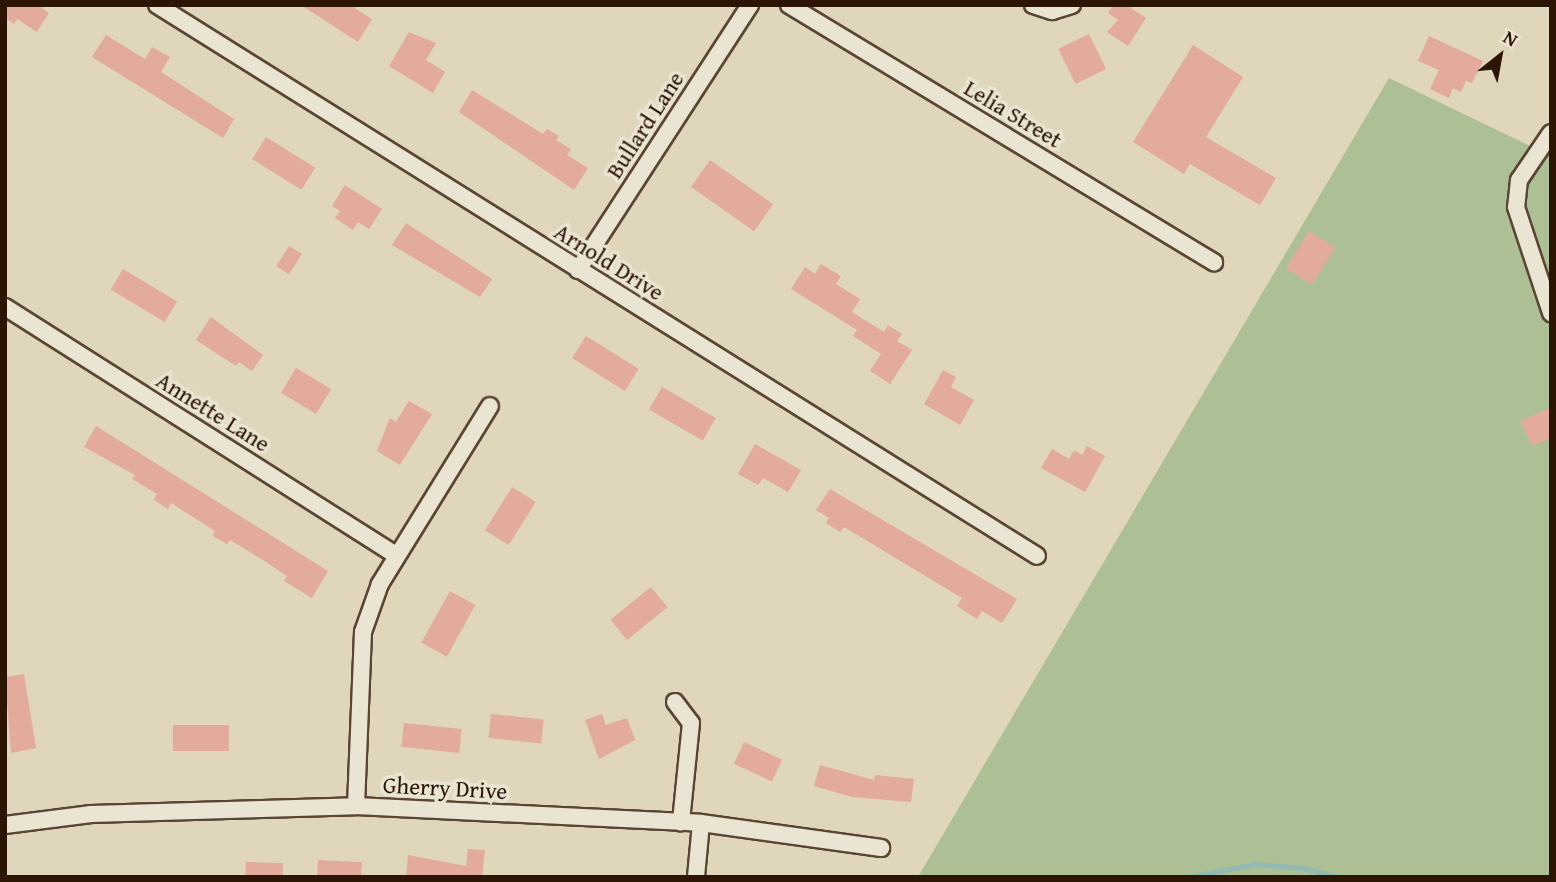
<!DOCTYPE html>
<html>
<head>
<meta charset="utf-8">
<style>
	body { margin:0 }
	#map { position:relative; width:1556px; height:882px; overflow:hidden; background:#dfd6bb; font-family:"Gentium Book Plus",serif }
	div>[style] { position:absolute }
	.green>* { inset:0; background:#adbf94 }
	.stream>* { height:5px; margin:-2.5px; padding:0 2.5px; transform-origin:2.5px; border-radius:2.5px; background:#93b9b3 }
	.building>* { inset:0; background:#e2ab9b; transform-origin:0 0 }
	.roads { filter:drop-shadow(2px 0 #5a4533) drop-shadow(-2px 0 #5a4533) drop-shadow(0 2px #5a4533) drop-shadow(0 -2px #5a4533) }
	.street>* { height:16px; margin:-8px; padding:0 8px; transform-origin:8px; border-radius:8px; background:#eae4d3 }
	span { translate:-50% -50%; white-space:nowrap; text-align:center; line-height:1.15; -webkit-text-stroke:7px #eae4d3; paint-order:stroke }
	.street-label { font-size:23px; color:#2d1506 }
	.frame { position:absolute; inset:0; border:7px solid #2d1506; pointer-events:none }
	.north { position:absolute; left:1465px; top:21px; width:70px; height:70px; -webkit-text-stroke:5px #eae4d3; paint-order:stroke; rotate:31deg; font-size:19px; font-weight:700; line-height:28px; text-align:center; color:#2d1506 }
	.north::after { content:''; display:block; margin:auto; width:24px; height:32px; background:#2d1506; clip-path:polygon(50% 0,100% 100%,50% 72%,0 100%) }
</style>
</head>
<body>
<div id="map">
	<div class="green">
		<div style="clip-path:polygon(1389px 78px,1551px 156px,1551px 877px,918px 877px)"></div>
	</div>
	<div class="stream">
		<div style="left:1188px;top:877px;width:67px;rotate:-11.1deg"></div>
		<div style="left:1254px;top:864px;width:50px;rotate:4.6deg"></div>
		<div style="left:1304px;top:868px;width:34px;rotate:15deg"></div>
	</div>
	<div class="building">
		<div style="clip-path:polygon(5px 5px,37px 5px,49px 13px,37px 32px,17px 19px,14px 24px,5px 18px)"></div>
		<div style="clip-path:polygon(301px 5px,350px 5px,372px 19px,358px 42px)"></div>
		<div style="clip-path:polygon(1113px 5px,1126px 5px,1146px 18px,1128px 46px,1107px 32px,1118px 20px,1108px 13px)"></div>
		<div style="clip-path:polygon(409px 32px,436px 43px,426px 60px,445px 72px,433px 93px,389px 66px)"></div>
		<div style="left:1089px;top:34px;width:39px;height:34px;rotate:64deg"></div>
		<div style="clip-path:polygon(106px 35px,145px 59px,152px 47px,170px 57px,161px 72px,234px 119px,223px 138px,92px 57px)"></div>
		<div style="clip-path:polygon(1429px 36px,1483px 61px,1472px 83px,1466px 81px,1461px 92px,1453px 88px,1449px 98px,1430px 89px,1439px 70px,1418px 61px)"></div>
		<div style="clip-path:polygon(1193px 45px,1243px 77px,1206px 137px,1276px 178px,1260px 205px,1190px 164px,1184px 174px,1133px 142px)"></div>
		<div style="clip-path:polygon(472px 90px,543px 134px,547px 129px,559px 136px,556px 140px,571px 149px,567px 155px,588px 168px,574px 190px,459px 112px)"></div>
		<div style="left:266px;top:137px;width:58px;height:26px;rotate:32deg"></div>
		<div style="left:710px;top:160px;width:77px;height:33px;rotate:35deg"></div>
		<div style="clip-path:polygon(345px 185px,382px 209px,369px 229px,358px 222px,353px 230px,335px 218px,340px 211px,332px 206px)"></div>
		<div style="clip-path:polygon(406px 223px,492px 279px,480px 297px,392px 245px)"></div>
		<div style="left:1309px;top:231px;width:31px;height:44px;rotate:32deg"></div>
		<div style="left:289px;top:246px;width:15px;height:24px;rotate:32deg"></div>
		<div style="clip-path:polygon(821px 264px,841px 276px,836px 284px,860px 299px,852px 312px,884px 332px,888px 325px,902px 334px,897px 341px,912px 350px,890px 384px,870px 371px,881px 354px,853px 336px,857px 330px,791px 289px,805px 267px,815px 274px)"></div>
		<div style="left:123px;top:269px;width:63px;height:24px;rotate:31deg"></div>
		<div style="clip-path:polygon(211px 317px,263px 355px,252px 371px,239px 362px,236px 366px,196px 340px)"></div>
		<div style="left:586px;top:336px;width:62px;height:26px;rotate:32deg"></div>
		<div style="left:296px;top:368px;width:41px;height:29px;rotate:31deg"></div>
		<div style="clip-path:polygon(943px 370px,956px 377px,951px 387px,974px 400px,960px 425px,924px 404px)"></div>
		<div style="left:662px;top:387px;width:62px;height:26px;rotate:30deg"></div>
		<div style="clip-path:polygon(409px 401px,432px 414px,400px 465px,377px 451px,390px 418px,396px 422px)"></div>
		<div style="clip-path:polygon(1551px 407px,1551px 438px,1532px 446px,1520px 421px)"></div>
		<div style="clip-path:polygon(96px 426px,328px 571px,312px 598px,284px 581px,287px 576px,263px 560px,230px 540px,227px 544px,213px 536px,215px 531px,171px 503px,168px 509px,154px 500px,157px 494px,132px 479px,135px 475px,84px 447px)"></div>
		<div style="clip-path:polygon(755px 444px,801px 470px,788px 492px,763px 478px,758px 485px,738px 474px)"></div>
		<div style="clip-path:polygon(1087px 446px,1105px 456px,1085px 492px,1041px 468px,1052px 449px,1069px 459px,1074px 450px,1082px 455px)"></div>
		<div style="left:512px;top:487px;width:28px;height:51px;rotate:32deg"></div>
		<div style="clip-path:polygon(830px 489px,1017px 599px,1002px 623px,982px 611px,977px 619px,957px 606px,962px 598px,844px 527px,840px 532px,826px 523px,829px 518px,816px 510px)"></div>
		<div style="left:651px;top:587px;width:26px;height:52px;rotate:51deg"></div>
		<div style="left:450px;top:591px;width:29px;height:59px;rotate:29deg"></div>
		<div style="clip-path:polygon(24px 674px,36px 748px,11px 753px,5px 677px)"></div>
		<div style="left:491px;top:714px;width:53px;height:24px;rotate:6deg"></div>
		<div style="clip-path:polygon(602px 714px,606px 725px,627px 718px,635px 740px,599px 759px,585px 720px)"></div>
		<div style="left:404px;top:723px;width:58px;height:24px;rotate:6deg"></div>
		<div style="left:173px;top:725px;width:56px;height:26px"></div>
		<div style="left:744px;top:742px;width:42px;height:24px;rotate:25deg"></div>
		<div style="clip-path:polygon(820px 765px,874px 780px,875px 775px,914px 779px,911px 802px,852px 797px,814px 786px)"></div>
		<div style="clip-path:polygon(468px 849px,485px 850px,482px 877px,406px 877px,408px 855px,466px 866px)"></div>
		<div style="left:318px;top:860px;width:44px;height:17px;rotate:3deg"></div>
		<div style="left:246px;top:862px;width:37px;height:15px;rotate:2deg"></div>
	</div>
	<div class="roads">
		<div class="street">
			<div style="left:157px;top:5px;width:1038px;rotate:32.05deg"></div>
			<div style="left:789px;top:5px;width:497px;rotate:31.2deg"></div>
			<div style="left:1033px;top:5px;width:20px;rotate:18deg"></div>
			<div style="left:1052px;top:11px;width:21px;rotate:-17deg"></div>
			<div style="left:1551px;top:133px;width:57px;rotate:124.2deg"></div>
			<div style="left:1519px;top:180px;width:27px;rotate:96deg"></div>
			<div style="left:1516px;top:207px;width:112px;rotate:71.7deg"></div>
			<div style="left:578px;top:270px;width:316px;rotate:-57deg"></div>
			<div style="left:5px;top:307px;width:464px;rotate:32.4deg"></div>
			<div style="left:675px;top:702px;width:26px;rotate:53deg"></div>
			<div style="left:691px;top:723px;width:100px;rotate:95.8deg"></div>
			<div style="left:356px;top:806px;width:174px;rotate:-87.7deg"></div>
			<div style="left:363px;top:632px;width:51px;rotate:-70.5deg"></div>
			<div style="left:380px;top:584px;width:209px;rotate:-58.3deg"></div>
			<div style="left:5px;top:825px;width:87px;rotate:-7.3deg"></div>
			<div style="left:91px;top:814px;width:265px;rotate:-1.7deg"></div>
			<div style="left:356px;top:806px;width:345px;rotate:2.8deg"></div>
			<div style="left:701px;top:823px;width:182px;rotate:7.9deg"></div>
			<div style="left:696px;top:877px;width:54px;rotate:-84.7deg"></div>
		</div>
	</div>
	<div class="street-label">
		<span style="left:1013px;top:114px;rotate:31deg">Lelia Street</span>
		<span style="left:645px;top:125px;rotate:-57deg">Bullard Lane</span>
		<span style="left:609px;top:262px;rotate:32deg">Arnold Drive</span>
		<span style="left:213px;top:412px;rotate:32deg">Annette Lane</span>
		<span style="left:445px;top:788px;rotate:3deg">Gherry Drive</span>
	</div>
	<div class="frame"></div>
	<div class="north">N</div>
</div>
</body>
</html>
